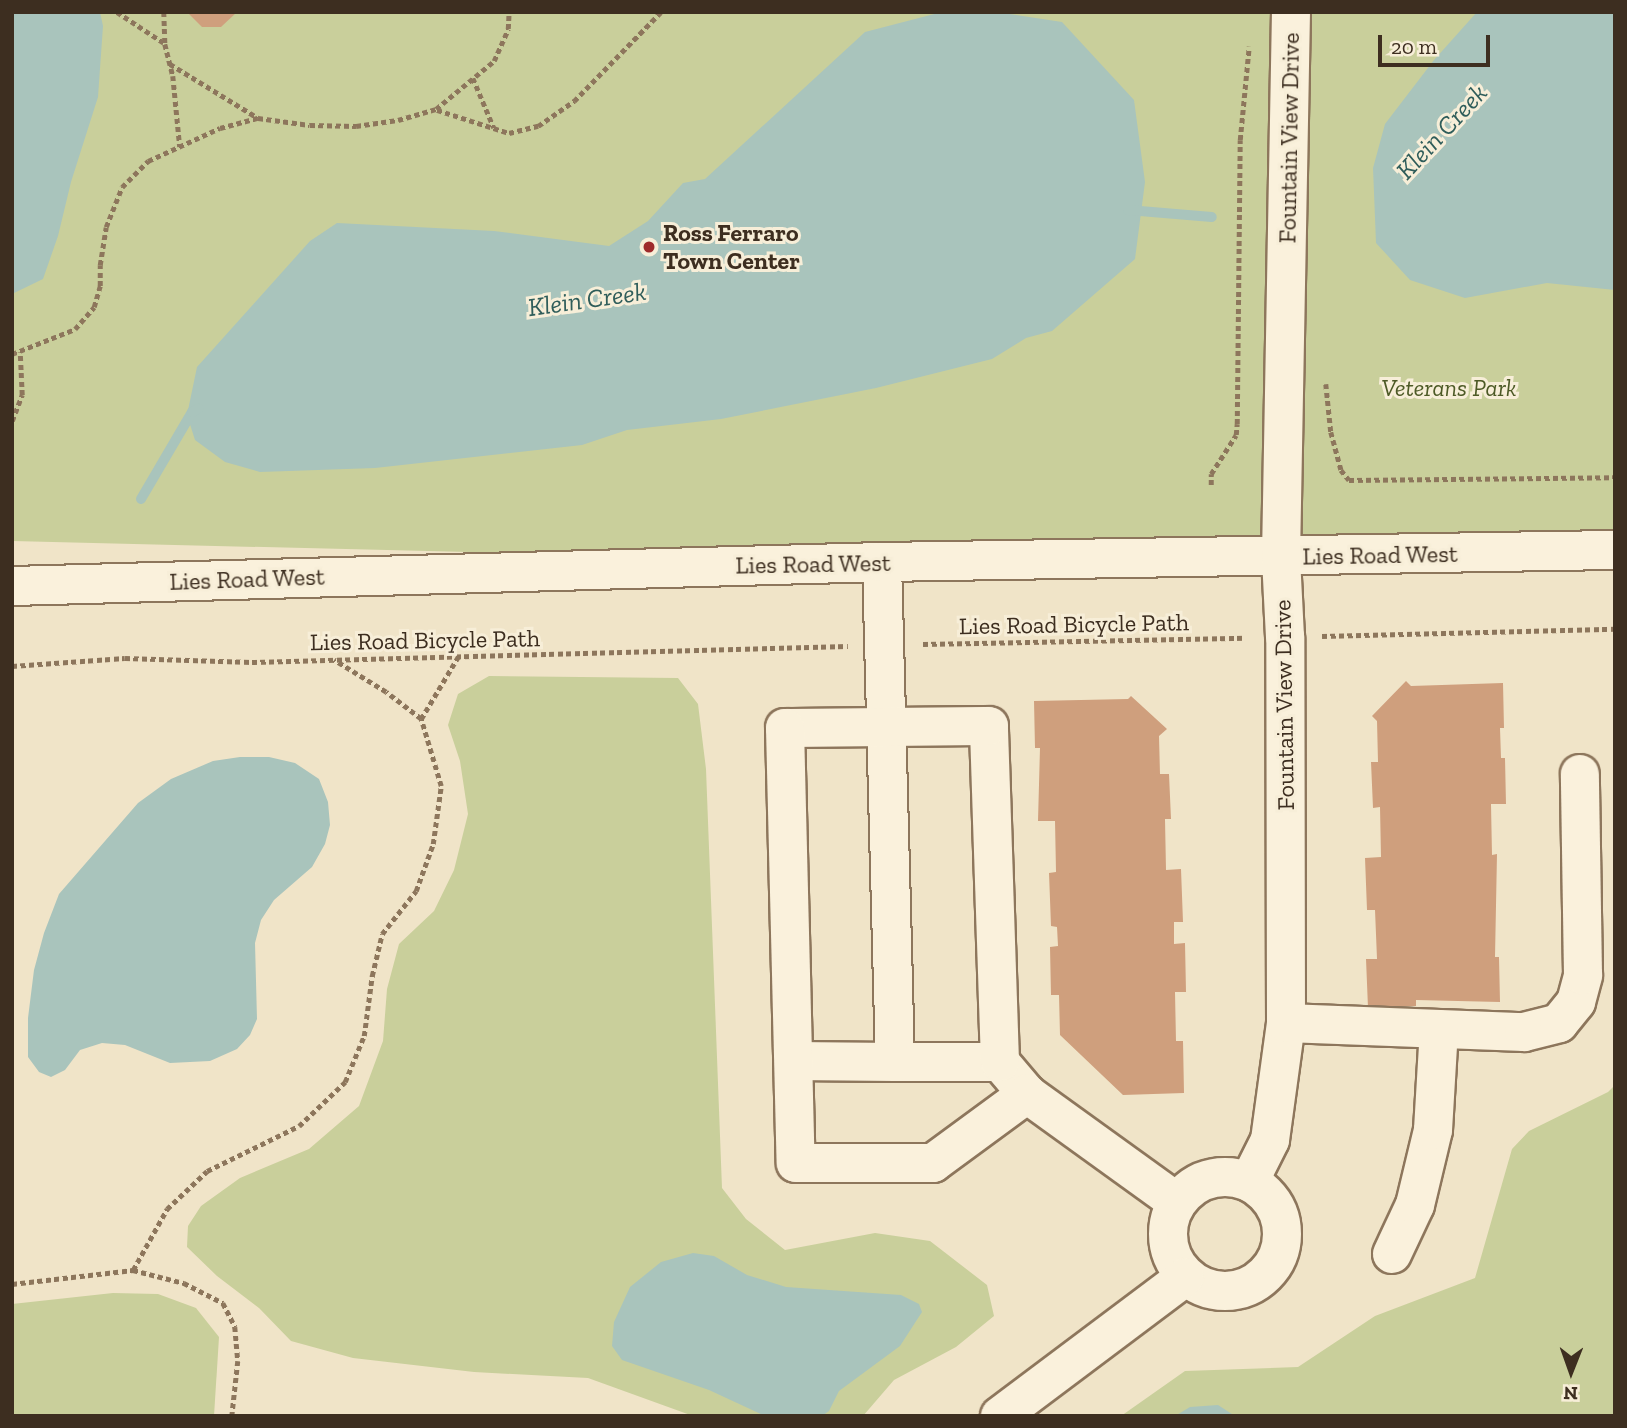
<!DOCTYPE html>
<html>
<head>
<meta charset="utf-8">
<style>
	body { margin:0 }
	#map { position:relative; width:1627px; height:1428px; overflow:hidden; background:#f0e4c8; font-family:"Zilla Slab",serif }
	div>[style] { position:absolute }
	.green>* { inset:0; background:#c9cf9b }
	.water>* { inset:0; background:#a9c4bc }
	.stream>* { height:10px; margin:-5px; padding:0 5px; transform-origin:5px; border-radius:5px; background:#a9c4bc }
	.building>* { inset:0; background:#cf9f7d }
	.path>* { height:4.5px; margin-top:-2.25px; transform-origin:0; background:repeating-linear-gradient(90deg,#8d765c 0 5px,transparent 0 8.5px) }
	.roads { filter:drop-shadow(2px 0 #8d765c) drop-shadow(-2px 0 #8d765c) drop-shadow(0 2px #8d765c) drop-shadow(0 -2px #8d765c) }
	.minor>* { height:38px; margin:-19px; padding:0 19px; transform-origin:19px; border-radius:19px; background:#faf1dc }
	.minor>.ring { margin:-19px; padding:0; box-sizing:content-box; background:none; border:38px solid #faf1dc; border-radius:50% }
	.dots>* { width:19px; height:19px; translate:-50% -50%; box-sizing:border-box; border:4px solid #f7eed8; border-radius:50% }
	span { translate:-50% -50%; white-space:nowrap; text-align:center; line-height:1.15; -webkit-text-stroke:6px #f7eed8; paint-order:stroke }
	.street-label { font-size:24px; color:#3d2e20 }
	.poi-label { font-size:24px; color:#3d2e20; font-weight:700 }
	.left { translate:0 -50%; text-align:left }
	.park-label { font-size:24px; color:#4d5a26; font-style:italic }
	.water-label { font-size:26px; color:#2f5d5a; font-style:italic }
	.frame { position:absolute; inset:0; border:14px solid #3d2e20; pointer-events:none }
	.north { position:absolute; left:1536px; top:1337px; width:70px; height:70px; -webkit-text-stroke:5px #f7eed8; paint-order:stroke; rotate:181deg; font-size:19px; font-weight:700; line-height:28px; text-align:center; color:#3d2e20 }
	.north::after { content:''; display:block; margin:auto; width:24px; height:32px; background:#3d2e20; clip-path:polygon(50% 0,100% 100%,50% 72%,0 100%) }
	.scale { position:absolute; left:1378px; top:35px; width:112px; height:32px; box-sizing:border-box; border:4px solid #3d2e20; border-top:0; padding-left:9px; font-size:21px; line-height:24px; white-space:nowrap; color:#3d2e20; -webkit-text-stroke:5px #f7eed8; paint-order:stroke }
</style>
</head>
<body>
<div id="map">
	<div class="green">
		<div style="clip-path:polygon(12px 12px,1615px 12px,1615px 550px,882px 562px,12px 541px)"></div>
		<div style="clip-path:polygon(489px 676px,678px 678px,698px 704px,706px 769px,722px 1188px,746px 1219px,785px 1250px,875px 1233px,930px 1241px,987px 1285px,994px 1316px,956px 1347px,894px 1380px,863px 1416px,693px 1416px,588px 1378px,474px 1372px,353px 1358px,291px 1341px,259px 1308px,217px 1276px,187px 1247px,188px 1226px,201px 1206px,240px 1178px,309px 1149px,359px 1106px,383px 1041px,387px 989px,399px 944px,434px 911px,454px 870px,468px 814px,460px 761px,448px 725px,458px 694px)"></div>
		<div style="clip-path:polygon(1615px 1085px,1615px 1416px,1121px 1416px,1185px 1371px,1298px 1367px,1375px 1316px,1475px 1278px,1512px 1149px,1529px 1131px,1608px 1092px)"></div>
		<div style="clip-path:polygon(113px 1293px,158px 1294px,196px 1308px,219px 1337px,214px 1416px,12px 1416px,12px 1304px)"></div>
	</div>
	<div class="water">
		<div style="clip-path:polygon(12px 12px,100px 12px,103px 26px,98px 97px,71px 182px,58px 236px,43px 279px,12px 294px)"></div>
		<div style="clip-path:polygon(942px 12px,997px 12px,1062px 22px,1134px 100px,1145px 182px,1135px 259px,1052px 331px,1026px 338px,992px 359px,876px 388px,721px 419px,627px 430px,582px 445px,375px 468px,260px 472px,225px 462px,195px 440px,187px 415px,197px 367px,310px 241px,337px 223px,494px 231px,609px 246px,648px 221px,683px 183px,705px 179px,865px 32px)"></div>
		<div style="clip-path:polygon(1477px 12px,1615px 12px,1615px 290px,1547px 283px,1465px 298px,1410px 280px,1376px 243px,1373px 168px,1385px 124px,1434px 60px)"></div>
		<div style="clip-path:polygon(240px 757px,269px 757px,295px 763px,319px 779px,328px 802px,330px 825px,325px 844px,312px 867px,274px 900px,261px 920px,255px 943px,257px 1019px,250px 1035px,237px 1049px,210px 1061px,170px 1063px,125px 1045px,102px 1043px,80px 1050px,65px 1070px,51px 1077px,39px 1072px,28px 1057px,28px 1018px,34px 970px,44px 933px,59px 894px,138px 803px,171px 779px,213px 761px)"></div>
		<div style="clip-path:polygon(693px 1253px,714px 1256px,747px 1275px,786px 1287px,901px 1295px,919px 1304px,922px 1312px,900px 1346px,839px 1391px,829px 1411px,822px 1416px,765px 1416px,709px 1390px,622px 1360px,612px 1346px,614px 1322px,630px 1287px,661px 1262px)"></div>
		<div style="clip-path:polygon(1218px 1405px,1235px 1416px,1175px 1416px,1190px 1407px)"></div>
	</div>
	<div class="stream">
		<div style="left:1128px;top:210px;width:84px;rotate:4.8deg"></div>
		<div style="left:141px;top:499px;width:101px;rotate:-59.6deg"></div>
		<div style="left:192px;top:412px;width:7px;rotate:-27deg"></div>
	</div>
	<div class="building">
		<div style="clip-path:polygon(187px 12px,237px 12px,221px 27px,202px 27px)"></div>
		<div style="clip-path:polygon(1406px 681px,1411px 686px,1503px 683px,1504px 728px,1500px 728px,1501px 758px,1505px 758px,1506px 804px,1491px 804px,1492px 855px,1497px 854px,1495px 957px,1499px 957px,1500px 1002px,1416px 1000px,1416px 1006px,1368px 1008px,1366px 959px,1377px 959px,1375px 910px,1367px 910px,1365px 858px,1381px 857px,1380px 807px,1373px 808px,1371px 762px,1378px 762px,1377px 721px,1372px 716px)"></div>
		<div style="clip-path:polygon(1131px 696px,1167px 729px,1159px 736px,1160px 774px,1169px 774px,1171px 819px,1165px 819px,1166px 870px,1181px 869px,1183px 922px,1174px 922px,1174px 944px,1185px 943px,1186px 992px,1175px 992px,1176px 1041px,1183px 1041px,1184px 1093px,1123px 1095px,1060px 1035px,1059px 995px,1051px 995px,1050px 947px,1058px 946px,1057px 927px,1051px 926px,1049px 873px,1056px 872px,1055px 821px,1038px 821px,1040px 748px,1035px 748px,1034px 701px,1128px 699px)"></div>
	</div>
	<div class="path">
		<div style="left:117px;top:12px;width:56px;rotate:33.4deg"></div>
		<div style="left:164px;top:12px;width:32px;rotate:88deg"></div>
		<div style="left:165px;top:44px;width:33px;rotate:76deg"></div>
		<div style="left:173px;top:76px;width:71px;rotate:84.4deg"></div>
		<div style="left:170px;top:64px;width:103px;rotate:31.5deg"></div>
		<div style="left:473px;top:78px;width:54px;rotate:67.2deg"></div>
		<div style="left:437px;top:110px;width:76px;rotate:17.7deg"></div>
		<div style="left:509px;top:133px;width:30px;rotate:-14deg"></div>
		<div style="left:538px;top:126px;width:44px;rotate:-34.8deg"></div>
		<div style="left:574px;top:101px;width:124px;rotate:-45.7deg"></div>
		<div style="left:12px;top:354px;width:68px;rotate:-21.6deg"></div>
		<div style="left:75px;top:329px;width:29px;rotate:-49deg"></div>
		<div style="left:94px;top:307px;width:22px;rotate:-74deg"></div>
		<div style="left:100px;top:286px;width:21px;rotate:-90deg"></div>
		<div style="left:100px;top:265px;width:38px;rotate:-81deg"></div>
		<div style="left:106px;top:227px;width:43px;rotate:-68.2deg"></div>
		<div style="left:122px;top:187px;width:37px;rotate:-45deg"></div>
		<div style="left:148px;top:161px;width:79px;rotate:-24.6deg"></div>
		<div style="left:220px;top:128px;width:39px;rotate:-15deg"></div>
		<div style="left:258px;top:118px;width:52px;rotate:7.7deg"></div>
		<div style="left:310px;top:125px;width:46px;rotate:1.2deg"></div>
		<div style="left:356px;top:126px;width:42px;rotate:-8.1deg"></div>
		<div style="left:398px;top:120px;width:40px;rotate:-16deg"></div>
		<div style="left:436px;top:109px;width:75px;rotate:-39.6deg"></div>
		<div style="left:494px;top:61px;width:35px;rotate:-66deg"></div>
		<div style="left:508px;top:29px;width:17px;rotate:-87deg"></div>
		<div style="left:1326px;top:384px;width:48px;rotate:84.1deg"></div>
		<div style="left:1331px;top:432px;width:39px;rotate:75deg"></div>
		<div style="left:1341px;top:470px;width:13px;rotate:51deg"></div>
		<div style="left:1349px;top:480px;width:266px;rotate:-0.6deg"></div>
		<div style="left:12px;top:421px;width:28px;rotate:-69deg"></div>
		<div style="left:22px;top:395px;width:43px;rotate:-92.7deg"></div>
		<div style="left:1211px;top:485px;width:11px;rotate:-90deg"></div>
		<div style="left:1211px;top:474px;width:46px;rotate:-57.3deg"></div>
		<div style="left:1236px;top:435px;width:11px;rotate:-85deg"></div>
		<div style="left:1237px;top:424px;width:284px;rotate:-89.4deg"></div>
		<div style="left:1240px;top:140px;width:94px;rotate:-84.5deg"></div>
		<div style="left:1322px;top:636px;width:293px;rotate:-1.4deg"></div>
		<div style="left:923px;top:644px;width:323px;rotate:-1.1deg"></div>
		<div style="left:12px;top:666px;width:113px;rotate:-4deg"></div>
		<div style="left:125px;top:658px;width:127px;rotate:1.8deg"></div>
		<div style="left:252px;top:662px;width:596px;rotate:-1.54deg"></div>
		<div style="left:421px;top:719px;width:72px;rotate:-59.2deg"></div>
		<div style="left:133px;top:1270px;width:70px;rotate:-60.9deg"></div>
		<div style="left:167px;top:1209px;width:55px;rotate:-43.5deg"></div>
		<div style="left:207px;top:1171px;width:102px;rotate:-26.1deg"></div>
		<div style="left:299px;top:1126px;width:64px;rotate:-43.7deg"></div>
		<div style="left:345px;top:1082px;width:50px;rotate:-67.6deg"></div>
		<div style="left:364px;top:1036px;width:61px;rotate:-82.4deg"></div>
		<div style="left:372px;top:976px;width:43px;rotate:-76.6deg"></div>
		<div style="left:382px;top:934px;width:55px;rotate:-51.7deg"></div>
		<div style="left:416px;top:891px;width:50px;rotate:-70.1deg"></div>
		<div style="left:433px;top:844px;width:59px;rotate:-82.1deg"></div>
		<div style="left:441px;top:786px;width:70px;rotate:-106.6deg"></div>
		<div style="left:421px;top:719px;width:44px;rotate:-142.4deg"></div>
		<div style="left:386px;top:692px;width:61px;rotate:-148.4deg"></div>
		<div style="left:12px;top:1284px;width:122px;rotate:-6.6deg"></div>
		<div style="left:133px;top:1270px;width:53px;rotate:14.3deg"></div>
		<div style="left:184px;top:1283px;width:44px;rotate:27.1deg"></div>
		<div style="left:223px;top:1303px;width:27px;rotate:63deg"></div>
		<div style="left:235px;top:1327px;width:34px;rotate:85deg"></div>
		<div style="left:238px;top:1361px;width:55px;rotate:96.2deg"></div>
	</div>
	<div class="roads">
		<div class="minor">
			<div style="left:882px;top:562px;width:500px;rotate:88.51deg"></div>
			<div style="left:895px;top:1062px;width:105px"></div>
			<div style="left:1000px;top:1062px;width:42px;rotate:49.8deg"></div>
			<div style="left:1027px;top:1094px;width:185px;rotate:35.8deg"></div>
			<div style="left:12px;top:586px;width:870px;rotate:-1.58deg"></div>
			<div style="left:882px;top:562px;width:733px;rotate:-0.94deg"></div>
			<div style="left:1286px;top:1023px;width:238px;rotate:2.2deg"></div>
			<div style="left:1524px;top:1032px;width:36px;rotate:-14deg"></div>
			<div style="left:1559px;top:1023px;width:27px;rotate:-51deg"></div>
			<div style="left:1576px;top:1002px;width:28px;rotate:-75deg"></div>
			<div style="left:1583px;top:975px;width:201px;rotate:-90.9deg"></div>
			<div style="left:794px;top:1061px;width:101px;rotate:0.6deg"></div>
			<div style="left:1000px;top:1062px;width:336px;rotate:-91.9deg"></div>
			<div style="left:989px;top:726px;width:204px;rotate:179.4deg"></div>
			<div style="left:785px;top:728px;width:435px;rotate:88.6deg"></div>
			<div style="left:796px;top:1163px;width:137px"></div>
			<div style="left:933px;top:1163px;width:117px;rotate:-36.3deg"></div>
			<div class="ring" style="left:1168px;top:1177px;width:76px;height:76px"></div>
			<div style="left:1249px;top:1182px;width:47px;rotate:-63.4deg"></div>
			<div style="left:1270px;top:1140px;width:118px;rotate:-82.2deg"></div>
			<div style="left:1286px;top:1023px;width:386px;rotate:-90.1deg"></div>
			<div style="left:1285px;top:637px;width:80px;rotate:-92.9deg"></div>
			<div style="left:1281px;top:557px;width:545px;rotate:-88.95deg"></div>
			<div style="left:1392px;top:1254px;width:54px;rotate:-64.9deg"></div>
			<div style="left:1415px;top:1205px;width:77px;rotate:-76.5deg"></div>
			<div style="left:1433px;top:1130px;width:101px;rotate:-86.6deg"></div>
			<div style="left:1000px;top:1416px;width:231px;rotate:-36.9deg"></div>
		</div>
	</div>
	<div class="dots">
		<div style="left:649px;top:247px;background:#9e2a2b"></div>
	</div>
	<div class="street-label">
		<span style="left:1289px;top:138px;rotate:-89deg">Fountain View Drive</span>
		<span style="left:1380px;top:555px;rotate:-1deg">Lies Road West</span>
		<span style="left:813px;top:564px;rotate:-1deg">Lies Road West</span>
		<span style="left:247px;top:579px;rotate:-2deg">Lies Road West</span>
		<span style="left:1074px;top:624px;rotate:-1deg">Lies Road Bicycle Path</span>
		<span style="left:425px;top:640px;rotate:-1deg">Lies Road Bicycle Path</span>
		<span style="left:1284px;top:705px;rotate:-91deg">Fountain View Drive</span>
	</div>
	<div class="poi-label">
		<span class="left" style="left:663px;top:247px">Ross Ferraro<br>Town Center</span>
	</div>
	<div class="park-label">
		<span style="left:1449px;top:388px">Veterans Park</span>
	</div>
	<div class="water-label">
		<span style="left:1442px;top:132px;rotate:-47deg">Klein Creek</span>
		<span style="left:587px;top:300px;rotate:-8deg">Klein Creek</span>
	</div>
	<div class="frame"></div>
	<div class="north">N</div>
	<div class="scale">20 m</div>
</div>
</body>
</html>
